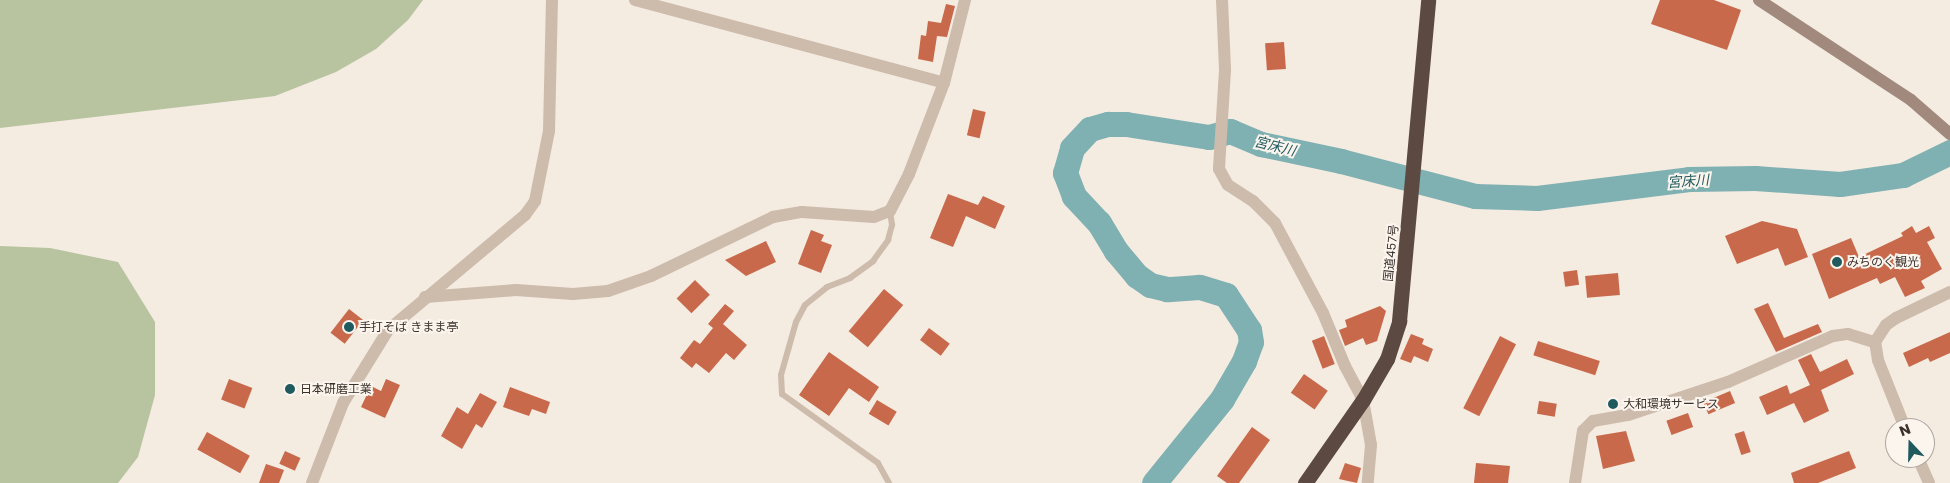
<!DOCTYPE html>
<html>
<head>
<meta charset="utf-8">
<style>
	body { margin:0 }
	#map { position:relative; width:1950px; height:483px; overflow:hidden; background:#f4ebe1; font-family:Poppins,"Noto Sans JP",sans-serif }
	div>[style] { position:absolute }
	.green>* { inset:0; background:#b8c4a0 }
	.river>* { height:25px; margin:-12.5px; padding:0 12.5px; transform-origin:12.5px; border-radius:12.5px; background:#7fb0b2 }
	.building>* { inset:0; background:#c8694b; transform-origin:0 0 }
	.lane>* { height:6px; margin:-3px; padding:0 3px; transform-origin:3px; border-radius:3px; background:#cdbbac }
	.street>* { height:12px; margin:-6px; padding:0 6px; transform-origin:6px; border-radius:6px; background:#cdbbac }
	.secondary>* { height:12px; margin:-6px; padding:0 6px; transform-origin:6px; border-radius:6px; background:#a18a7d }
	.highway>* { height:15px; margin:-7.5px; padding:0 7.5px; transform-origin:7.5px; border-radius:7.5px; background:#5c4a42 }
	.dots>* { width:14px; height:14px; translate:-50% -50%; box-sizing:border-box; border:2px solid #fbf5ee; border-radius:50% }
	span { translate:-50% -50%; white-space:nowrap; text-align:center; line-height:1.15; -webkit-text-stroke:4px #fbf5ee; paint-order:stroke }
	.street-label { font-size:12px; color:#3b302b }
	.poi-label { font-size:12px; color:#3b302b }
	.left { translate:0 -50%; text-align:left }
	.water-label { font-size:14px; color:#1f5a5e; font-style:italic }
	.north { position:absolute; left:1885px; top:418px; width:50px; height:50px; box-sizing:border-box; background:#fbf5ee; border:1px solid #aea6a0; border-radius:50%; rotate:339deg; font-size:14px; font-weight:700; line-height:20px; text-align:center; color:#3b302b }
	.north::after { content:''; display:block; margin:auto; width:18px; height:22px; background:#1f5a5e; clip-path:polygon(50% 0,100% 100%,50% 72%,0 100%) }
</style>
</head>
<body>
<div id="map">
	<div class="green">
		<div style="clip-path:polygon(0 0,423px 0,408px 20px,376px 49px,336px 72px,275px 96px,0 128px)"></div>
		<div style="clip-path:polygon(0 246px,50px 248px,118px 262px,155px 322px,155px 395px,138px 457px,118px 483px,0 483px)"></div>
	</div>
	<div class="river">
		<div style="left:1154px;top:483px;width:108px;rotate:-51deg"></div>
		<div style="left:1222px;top:399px;width:44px;rotate:-59.9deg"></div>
		<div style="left:1244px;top:361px;width:20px;rotate:-70deg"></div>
		<div style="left:1251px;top:342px;width:12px;rotate:-99deg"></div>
		<div style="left:1249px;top:330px;width:42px;rotate:-123.3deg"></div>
		<div style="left:1226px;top:295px;width:28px;rotate:-163deg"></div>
		<div style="left:1199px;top:287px;width:32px;rotate:176deg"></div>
		<div style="left:1167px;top:289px;width:17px;rotate:-167deg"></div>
		<div style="left:1150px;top:285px;width:16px;rotate:-145deg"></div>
		<div style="left:1137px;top:276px;width:33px;rotate:-130deg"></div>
		<div style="left:1116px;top:251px;width:33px;rotate:-121deg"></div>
		<div style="left:1099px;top:223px;width:37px;rotate:-133deg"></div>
		<div style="left:1074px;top:196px;width:25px;rotate:-111deg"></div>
		<div style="left:1065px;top:173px;width:26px;rotate:-74deg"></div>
		<div style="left:1072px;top:148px;width:26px;rotate:-47deg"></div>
		<div style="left:1090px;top:129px;width:19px;rotate:-16deg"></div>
		<div style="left:1108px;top:124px;width:18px"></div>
		<div style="left:1126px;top:124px;width:84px;rotate:8.9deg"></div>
		<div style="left:1209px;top:137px;width:22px;rotate:-16deg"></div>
		<div style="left:1230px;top:131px;width:34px;rotate:23deg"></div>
		<div style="left:1261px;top:144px;width:82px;rotate:12deg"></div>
		<div style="left:1341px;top:161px;width:138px;rotate:14.6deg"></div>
		<div style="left:1475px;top:196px;width:62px;rotate:1.8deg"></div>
		<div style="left:1537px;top:198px;width:153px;rotate:-7.1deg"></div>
		<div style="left:1689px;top:179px;width:66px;rotate:-0.9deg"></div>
		<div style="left:1755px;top:178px;width:85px;rotate:4deg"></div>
		<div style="left:1840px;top:184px;width:64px;rotate:-8.1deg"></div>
		<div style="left:1903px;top:175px;width:52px;rotate:-26.1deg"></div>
	</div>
	<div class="building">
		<div style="clip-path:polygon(1660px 0,1714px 0,1741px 10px,1727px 50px,1651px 24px)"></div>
		<div style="clip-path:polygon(946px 4px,955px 6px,947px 37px,937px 36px,933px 62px,918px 59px,921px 35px,926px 36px,928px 21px,941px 23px)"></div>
		<div style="left:1284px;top:42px;width:27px;height:19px;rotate:86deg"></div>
		<div style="left:973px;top:109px;width:13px;height:27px;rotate:13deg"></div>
		<div style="clip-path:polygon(948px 194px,978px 205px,983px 196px,1005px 206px,995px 229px,966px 216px,953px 247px,930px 238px)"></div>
		<div style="clip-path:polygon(1762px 221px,1797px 229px,1808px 257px,1785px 266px,1778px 248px,1737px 264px,1725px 236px)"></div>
		<div style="clip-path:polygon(1912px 226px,1916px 233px,1929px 226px,1935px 238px,1927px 242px,1942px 269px,1921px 281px,1925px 288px,1905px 297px,1895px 277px,1880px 284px,1877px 278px,1829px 299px,1812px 254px,1851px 238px,1859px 257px,1903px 236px,1901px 233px)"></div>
		<div style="clip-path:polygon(811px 230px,824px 235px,821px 241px,832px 245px,821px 273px,798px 264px)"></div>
		<div style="clip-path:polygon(766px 241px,776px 262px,746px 276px,725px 260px)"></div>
		<div style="left:1577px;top:270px;width:15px;height:14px;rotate:82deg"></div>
		<div style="left:1618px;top:273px;width:22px;height:33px;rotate:85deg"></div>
		<div style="left:695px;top:280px;width:21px;height:26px;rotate:45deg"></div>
		<div style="left:884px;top:289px;width:25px;height:55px;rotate:40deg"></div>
		<div style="clip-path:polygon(1768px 303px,1784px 338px,1818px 324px,1822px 332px,1776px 352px,1754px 309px)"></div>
		<div style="clip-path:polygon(725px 304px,734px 311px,723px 324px,747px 345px,734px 360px,726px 353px,709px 373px,696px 363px,692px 368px,680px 358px,694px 340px,700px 344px,713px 328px,708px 324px)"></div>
		<div style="clip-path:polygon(1380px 306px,1386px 311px,1377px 341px,1366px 345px,1363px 338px,1345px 346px,1339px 330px,1347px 327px,1345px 320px)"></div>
		<div style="left:349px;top:309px;width:18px;height:30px;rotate:38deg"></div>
		<div style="left:929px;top:328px;width:26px;height:15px;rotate:37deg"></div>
		<div style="clip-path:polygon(1950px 332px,1950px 353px,1930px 362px,1928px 358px,1909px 367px,1903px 353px)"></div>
		<div style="clip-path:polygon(1411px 334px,1424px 339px,1422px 344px,1433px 349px,1428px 362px,1414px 356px,1411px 363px,1400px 359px)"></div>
		<div style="left:1324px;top:336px;width:30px;height:13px;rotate:69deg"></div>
		<div style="left:1500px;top:336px;width:18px;height:81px;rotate:27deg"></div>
		<div style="left:1538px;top:341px;width:65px;height:15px;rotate:18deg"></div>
		<div style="clip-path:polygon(829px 352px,879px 387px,869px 402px,849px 388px,829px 416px,799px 395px)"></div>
		<div style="clip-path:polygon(1811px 354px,1820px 372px,1847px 359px,1854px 374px,1821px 390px,1829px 411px,1804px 423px,1794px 403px,1767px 415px,1759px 397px,1787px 385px,1790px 394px,1810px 385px,1798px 360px)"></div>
		<div style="left:1304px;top:374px;width:29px;height:23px;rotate:35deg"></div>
		<div style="left:229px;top:379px;width:25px;height:22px;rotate:21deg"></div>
		<div style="clip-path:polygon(386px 379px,400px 385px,385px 418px,361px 407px,371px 386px,381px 391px)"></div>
		<div style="clip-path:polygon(510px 387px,550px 402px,546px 414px,532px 409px,529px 416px,503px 407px)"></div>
		<div style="left:1730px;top:391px;width:13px;height:29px;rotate:67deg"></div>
		<div style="clip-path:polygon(480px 393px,497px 402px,482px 428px,476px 424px,462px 449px,441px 436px,457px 407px,468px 414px)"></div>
		<div style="left:877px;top:400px;width:23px;height:16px;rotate:31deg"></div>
		<div style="left:1539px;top:401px;width:18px;height:13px;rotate:9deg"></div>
		<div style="left:1688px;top:413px;width:15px;height:23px;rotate:70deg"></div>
		<div style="clip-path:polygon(1252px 427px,1270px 440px,1239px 483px,1227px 483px,1217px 476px)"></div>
		<div style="clip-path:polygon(1626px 431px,1635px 461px,1603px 469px,1596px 436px)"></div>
		<div style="left:1744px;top:431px;width:22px;height:10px;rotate:72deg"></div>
		<div style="left:207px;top:432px;width:49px;height:20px;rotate:29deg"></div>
		<div style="left:285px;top:451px;width:17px;height:14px;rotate:24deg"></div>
		<div style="clip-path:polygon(1849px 451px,1856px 468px,1818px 483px,1794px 483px,1791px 473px)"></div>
		<div style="clip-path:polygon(1345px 463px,1361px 468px,1357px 483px,1339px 479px)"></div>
		<div style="clip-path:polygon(1476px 463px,1510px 466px,1508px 483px,1474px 483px)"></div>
		<div style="clip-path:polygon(266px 464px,284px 470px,279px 483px,259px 483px)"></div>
	</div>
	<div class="lane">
		<div style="left:889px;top:483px;width:23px;rotate:-119deg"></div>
		<div style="left:878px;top:463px;width:118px;rotate:-144.3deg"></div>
		<div style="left:782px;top:394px;width:19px;rotate:-93deg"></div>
		<div style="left:781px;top:375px;width:55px;rotate:-74.2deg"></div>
		<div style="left:796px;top:322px;width:19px;rotate:-62deg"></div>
		<div style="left:805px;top:305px;width:28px;rotate:-39deg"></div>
		<div style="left:827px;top:287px;width:25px;rotate:-21deg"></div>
		<div style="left:850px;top:278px;width:29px;rotate:-36deg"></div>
		<div style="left:873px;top:261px;width:26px;rotate:-54deg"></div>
		<div style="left:888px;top:240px;width:16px;rotate:-75deg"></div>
		<div style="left:892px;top:225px;width:14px;rotate:-98deg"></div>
	</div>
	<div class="street">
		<div style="left:635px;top:0;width:320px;rotate:15deg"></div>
		<div style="left:1222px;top:0;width:70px;rotate:87.5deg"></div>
		<div style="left:1225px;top:70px;width:99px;rotate:93.5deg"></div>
		<div style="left:1219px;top:169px;width:18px;rotate:61deg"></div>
		<div style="left:1228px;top:185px;width:30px;rotate:33deg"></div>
		<div style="left:1253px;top:201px;width:31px;rotate:45deg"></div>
		<div style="left:1275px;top:223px;width:102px;rotate:61.9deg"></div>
		<div style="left:1323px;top:313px;width:57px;rotate:67.5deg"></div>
		<div style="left:1345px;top:366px;width:38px;rotate:62deg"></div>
		<div style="left:1363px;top:400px;width:46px;rotate:79.9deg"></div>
		<div style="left:1371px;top:445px;width:38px;rotate:95deg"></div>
		<div style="left:425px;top:297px;width:91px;rotate:-4.4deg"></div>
		<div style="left:516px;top:290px;width:57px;rotate:4deg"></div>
		<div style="left:573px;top:294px;width:35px;rotate:-5deg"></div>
		<div style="left:608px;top:291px;width:46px;rotate:-19.2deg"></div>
		<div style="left:651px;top:276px;width:136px;rotate:-25.8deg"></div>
		<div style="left:773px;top:217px;width:29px;rotate:-10deg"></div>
		<div style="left:802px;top:212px;width:72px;rotate:4deg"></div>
		<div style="left:874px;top:217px;width:17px;rotate:-21deg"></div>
		<div style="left:890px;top:211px;width:42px;rotate:-62.8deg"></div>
		<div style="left:909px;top:174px;width:97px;rotate:-69deg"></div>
		<div style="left:944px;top:83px;width:86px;rotate:-75.8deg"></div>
		<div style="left:1905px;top:428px;width:73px;rotate:-111.7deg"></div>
		<div style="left:1878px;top:360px;width:18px;rotate:-99deg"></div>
		<div style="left:1875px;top:342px;width:20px;rotate:-57deg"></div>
		<div style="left:1886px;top:325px;width:12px;rotate:-35deg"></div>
		<div style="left:1896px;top:318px;width:60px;rotate:-25.7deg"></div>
		<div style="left:1918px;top:458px;width:27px;rotate:66deg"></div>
		<div style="left:312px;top:483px;width:86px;rotate:-68.8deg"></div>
		<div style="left:343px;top:403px;width:86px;rotate:-58.3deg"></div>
		<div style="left:388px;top:330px;width:179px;rotate:-40deg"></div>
		<div style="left:525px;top:215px;width:17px;rotate:-54deg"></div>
		<div style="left:535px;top:201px;width:71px;rotate:-78.7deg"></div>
		<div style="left:549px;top:131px;width:131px;rotate:-88.7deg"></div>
		<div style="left:1575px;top:483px;width:53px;rotate:-81.3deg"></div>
		<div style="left:1583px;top:431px;width:14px;rotate:-45deg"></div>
		<div style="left:1593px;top:421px;width:36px;rotate:-10deg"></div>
		<div style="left:1628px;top:415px;width:105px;rotate:-18.3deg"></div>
		<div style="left:1728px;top:382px;width:115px;rotate:-23.7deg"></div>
		<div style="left:1833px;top:336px;width:15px;rotate:-8deg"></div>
		<div style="left:1848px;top:334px;width:28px;rotate:17deg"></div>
	</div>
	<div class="secondary">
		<div style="left:1759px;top:0;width:182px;rotate:33.3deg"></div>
		<div style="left:1911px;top:100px;width:52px;rotate:41.1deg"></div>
	</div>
	<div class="highway">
		<div style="left:1305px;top:483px;width:101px;rotate:-55.1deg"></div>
		<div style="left:1363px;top:400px;width:48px;rotate:-59.7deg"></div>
		<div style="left:1387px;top:359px;width:40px;rotate:-72deg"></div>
		<div style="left:1399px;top:321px;width:322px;rotate:-84.8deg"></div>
	</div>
	<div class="dots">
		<div style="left:1837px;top:262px;background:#1f5a5e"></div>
		<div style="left:349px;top:327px;background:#1f5a5e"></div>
		<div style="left:290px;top:389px;background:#1f5a5e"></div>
		<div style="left:1613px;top:404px;background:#1f5a5e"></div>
	</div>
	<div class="street-label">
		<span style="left:1391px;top:253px;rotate:-84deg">国道457号</span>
	</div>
	<div class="poi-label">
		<span class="left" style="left:1847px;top:262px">みちのく観光</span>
		<span class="left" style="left:359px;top:327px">手打そば きまま亭</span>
		<span class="left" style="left:300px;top:389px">日本研磨工業</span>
		<span class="left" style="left:1623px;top:404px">大和環境サービス</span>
	</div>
	<div class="water-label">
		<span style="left:1275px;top:146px;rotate:14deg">宮床川</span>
		<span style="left:1688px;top:181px;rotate:-4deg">宮床川</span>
	</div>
	<div class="north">N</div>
</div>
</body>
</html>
